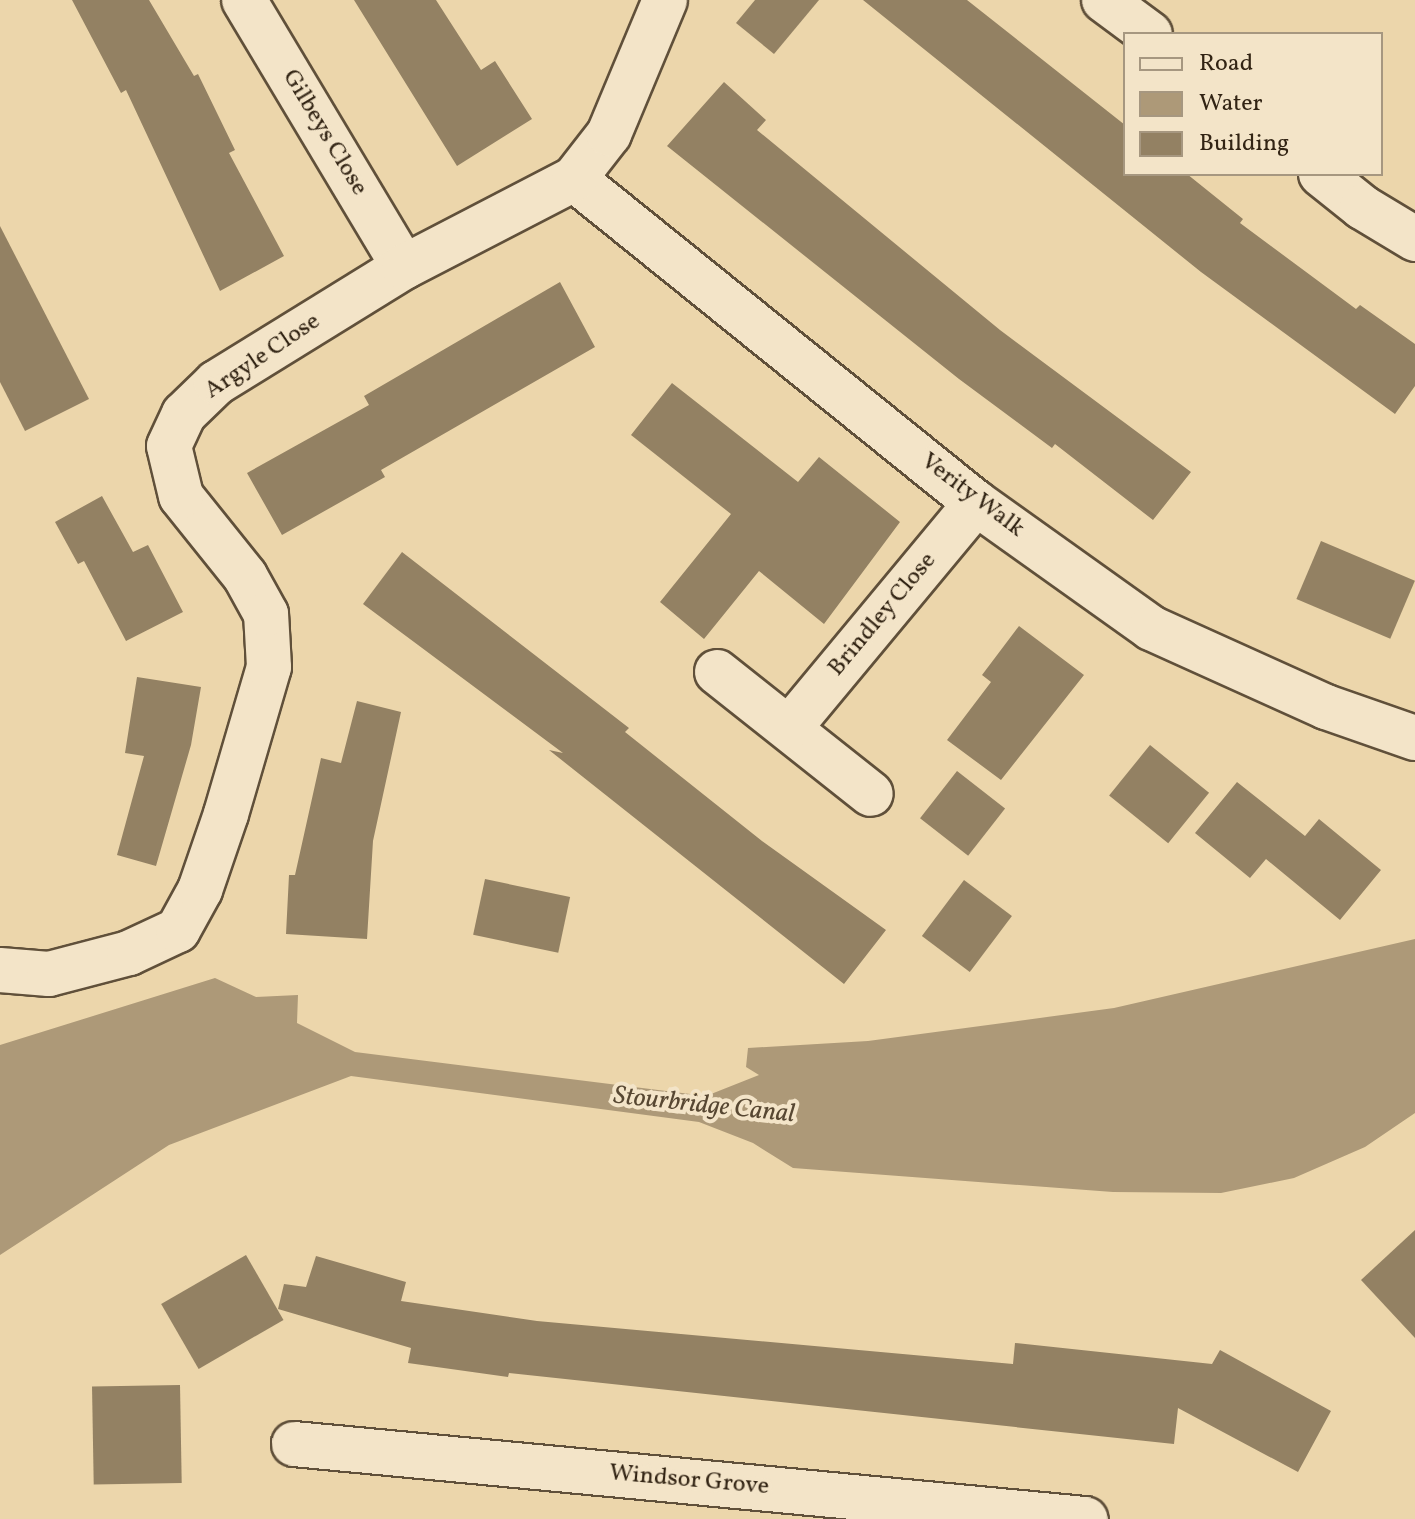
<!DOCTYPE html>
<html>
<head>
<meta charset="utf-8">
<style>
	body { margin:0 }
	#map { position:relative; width:1415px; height:1519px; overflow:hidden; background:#ecd6ab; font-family:Vollkorn,serif }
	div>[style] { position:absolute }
	.water>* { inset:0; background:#ad9978 }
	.building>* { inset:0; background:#938163; transform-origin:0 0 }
	.roads { filter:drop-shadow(2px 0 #60503a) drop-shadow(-2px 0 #60503a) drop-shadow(0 2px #60503a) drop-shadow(0 -2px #60503a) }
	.minor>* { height:44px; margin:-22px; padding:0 22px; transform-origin:22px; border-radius:22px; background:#f3e4c8 }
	span { translate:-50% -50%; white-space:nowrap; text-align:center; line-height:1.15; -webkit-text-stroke:8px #f3e4c8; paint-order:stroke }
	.street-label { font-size:24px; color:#322414 }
	.water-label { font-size:26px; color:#574732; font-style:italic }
	.legend { position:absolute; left:1123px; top:32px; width:260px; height:144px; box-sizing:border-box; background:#f3e4c8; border:2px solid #a69780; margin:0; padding:10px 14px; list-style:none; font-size:24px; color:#322414 }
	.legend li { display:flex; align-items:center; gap:16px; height:40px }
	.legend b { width:40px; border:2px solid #a69780 }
</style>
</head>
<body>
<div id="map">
	<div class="water">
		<div style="clip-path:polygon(1415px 939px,1415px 1113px,1365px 1147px,1294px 1178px,1221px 1193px,1113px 1192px,793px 1168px,753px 1143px,699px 1122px,351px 1076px,169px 1145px,0 1255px,0 1045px,215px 978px,256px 997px,298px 995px,297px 1023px,355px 1052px,706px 1096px,759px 1075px,746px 1067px,748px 1048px,868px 1041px,1114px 1008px)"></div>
	</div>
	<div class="building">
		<div style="clip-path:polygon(72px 0,149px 0,194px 76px,198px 74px,235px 150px,229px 153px,284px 256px,220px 291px,126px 90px,121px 93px)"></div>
		<div style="clip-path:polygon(354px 0,436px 0,481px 70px,495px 61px,532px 119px,457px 166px)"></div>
		<div style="clip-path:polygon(755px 0,819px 0,774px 54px,736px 23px)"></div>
		<div style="clip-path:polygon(863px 0,967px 0,1125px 125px,1125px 174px,1187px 174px,1243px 219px,1240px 223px,1356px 309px,1360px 305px,1415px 344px,1415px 386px,1395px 414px,1201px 272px)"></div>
		<div style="clip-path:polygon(724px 82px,766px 120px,757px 130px,1000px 330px,1191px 472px,1153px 520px,1055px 444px,1052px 448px,959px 379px,667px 146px)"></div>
		<div style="clip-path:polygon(0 226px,89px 399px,25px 431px,0 382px)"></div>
		<div style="clip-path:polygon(560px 282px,595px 347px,381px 470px,385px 477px,282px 535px,247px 473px,369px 405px,364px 396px)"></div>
		<div style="clip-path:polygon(672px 383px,798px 482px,819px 457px,900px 522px,824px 624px,759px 571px,704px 639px,660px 602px,731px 514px,631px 435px)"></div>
		<div style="clip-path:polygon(102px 496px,133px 552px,148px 545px,183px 612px,126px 641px,84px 561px,78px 564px,55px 522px)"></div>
		<div style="left:1321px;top:541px;width:102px;height:63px;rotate:23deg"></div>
		<div style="clip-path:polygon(402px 552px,629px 728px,625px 732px,762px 841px,886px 930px,844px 984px,549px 750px,563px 753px,363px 604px)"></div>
		<div style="clip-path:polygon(1019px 626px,1084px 675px,1001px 780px,947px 740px,991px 682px,982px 675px)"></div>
		<div style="clip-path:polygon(137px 677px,201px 687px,191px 745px,156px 866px,117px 855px,144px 756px,125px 753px)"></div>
		<div style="clip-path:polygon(357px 701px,401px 712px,373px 841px,367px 939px,286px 934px,289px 875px,295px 875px,321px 758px,341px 763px)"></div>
		<div style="left:1150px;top:745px;width:76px;height:65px;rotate:39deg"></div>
		<div style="left:957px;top:771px;width:61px;height:60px;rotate:38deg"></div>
		<div style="clip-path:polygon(1237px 782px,1305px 836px,1319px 819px,1381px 870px,1340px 920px,1266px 859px,1250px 878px,1195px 833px)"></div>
		<div style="left:485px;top:879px;width:87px;height:57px;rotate:12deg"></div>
		<div style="left:964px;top:880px;width:60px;height:70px;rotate:37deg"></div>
		<div style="clip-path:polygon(1415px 1230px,1415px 1338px,1361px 1280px)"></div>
		<div style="left:246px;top:1255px;width:75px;height:98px;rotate:60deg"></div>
		<div style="clip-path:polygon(316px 1256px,406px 1282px,401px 1301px,537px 1321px,1013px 1364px,1015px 1343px,1212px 1364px,1220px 1350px,1331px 1411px,1298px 1472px,1178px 1408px,1174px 1444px,509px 1373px,508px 1377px,408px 1363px,411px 1348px,278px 1309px,284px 1284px,306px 1287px)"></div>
		<div style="left:180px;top:1385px;width:98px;height:88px;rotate:89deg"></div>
	</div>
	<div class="roads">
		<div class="minor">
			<div style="left:244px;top:0;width:311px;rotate:59.1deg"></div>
			<div style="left:1104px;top:0;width:57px;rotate:36.5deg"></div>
			<div style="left:1321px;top:174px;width:53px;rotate:38.8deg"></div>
			<div style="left:1362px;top:207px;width:62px;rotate:31.1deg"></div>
			<div style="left:574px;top:179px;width:516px;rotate:38.87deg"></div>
			<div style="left:976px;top:503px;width:215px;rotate:35.5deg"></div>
			<div style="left:1151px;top:628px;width:192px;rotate:24.3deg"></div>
			<div style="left:1326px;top:707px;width:94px;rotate:19.2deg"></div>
			<div style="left:717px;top:672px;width:196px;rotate:38.4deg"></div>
			<div style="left:791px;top:726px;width:290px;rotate:-50.3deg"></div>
			<div style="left:0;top:970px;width:49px;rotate:4.7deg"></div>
			<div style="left:49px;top:974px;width:83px;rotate:-14.7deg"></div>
			<div style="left:129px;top:953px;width:54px;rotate:-25.1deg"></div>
			<div style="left:178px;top:930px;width:46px;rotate:-61.2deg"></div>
			<div style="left:200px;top:890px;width:80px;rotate:-71.1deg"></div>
			<div style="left:226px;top:814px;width:153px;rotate:-73.7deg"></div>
			<div style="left:269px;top:667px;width:53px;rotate:-93.2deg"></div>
			<div style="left:266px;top:614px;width:43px;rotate:-118.9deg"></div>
			<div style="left:245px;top:576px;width:102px;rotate:-128.7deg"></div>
			<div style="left:181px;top:496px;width:51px;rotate:-103.5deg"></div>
			<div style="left:169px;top:446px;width:35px;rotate:-65deg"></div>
			<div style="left:184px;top:414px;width:45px;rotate:-44.1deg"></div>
			<div style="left:216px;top:383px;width:221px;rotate:-31.7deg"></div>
			<div style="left:404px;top:267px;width:191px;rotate:-27.4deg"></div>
			<div style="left:574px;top:179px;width:57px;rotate:-52.1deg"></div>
			<div style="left:609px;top:134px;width:145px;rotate:-67.3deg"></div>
			<div style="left:294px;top:1444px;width:795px;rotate:5.42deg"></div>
		</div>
	</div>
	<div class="street-label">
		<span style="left:324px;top:133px;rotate:59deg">Gilbeys Close</span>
		<span style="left:263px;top:357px;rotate:-34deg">Argyle Close</span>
		<span style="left:972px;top:496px;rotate:37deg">Verity Walk</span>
		<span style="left:883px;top:615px;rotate:-50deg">Brindley Close</span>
		<span style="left:689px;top:1481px;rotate:5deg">Windsor Grove</span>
	</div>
	<div class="water-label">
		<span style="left:704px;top:1106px;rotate:6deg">Stourbridge Canal</span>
	</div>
	<ul class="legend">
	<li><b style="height:10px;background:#f3e4c8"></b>Road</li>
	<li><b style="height:22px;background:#ad9978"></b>Water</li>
	<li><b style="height:22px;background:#938163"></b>Building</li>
	</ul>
</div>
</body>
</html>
